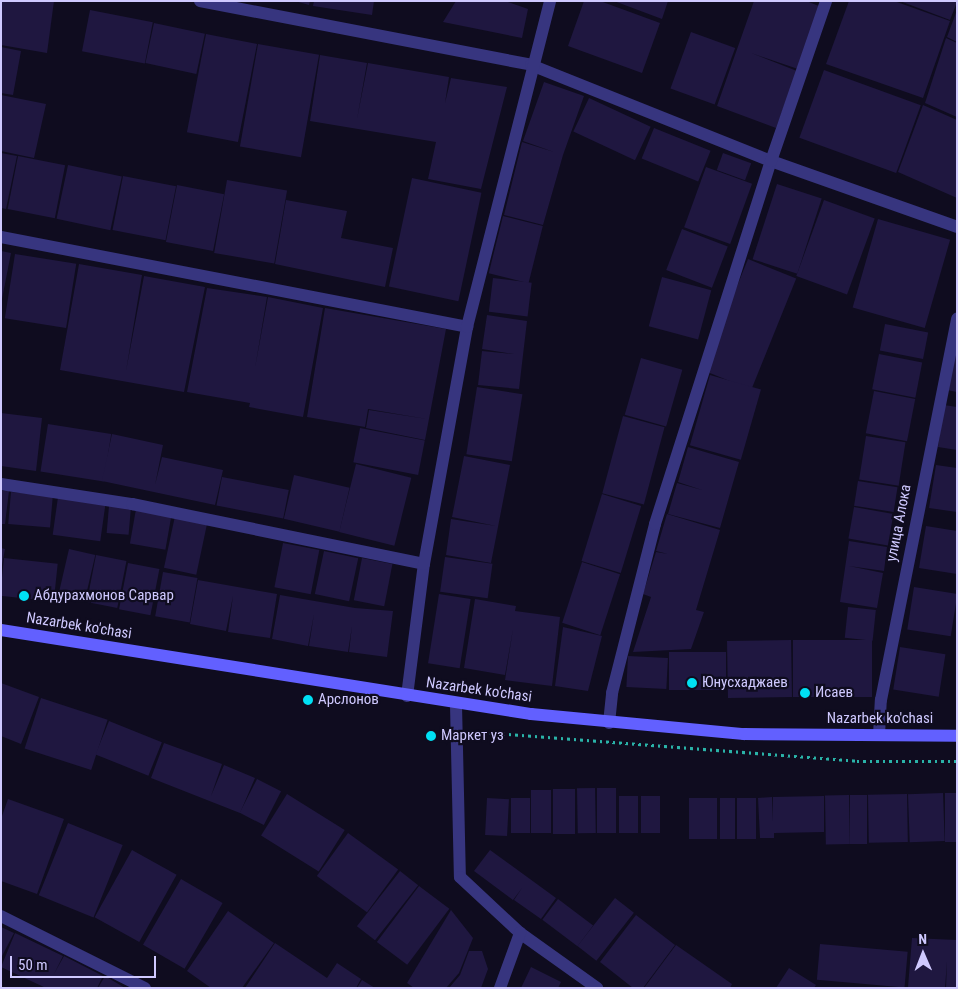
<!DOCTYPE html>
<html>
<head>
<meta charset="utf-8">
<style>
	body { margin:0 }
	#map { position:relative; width:958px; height:989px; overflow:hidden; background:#0f0c1f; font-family:"Roboto Condensed",sans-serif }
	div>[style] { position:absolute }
	.building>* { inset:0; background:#1f1740; transform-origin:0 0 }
	.path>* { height:3px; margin-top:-1.5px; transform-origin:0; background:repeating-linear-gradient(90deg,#2ab3a8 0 2.5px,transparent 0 6.5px) }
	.minor>* { height:12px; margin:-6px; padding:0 6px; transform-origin:6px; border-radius:6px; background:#37357f }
	.secondary>* { height:12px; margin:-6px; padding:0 6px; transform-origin:6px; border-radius:6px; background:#6260ff }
	.dots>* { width:14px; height:14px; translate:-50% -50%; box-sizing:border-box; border:2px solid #0f0c1f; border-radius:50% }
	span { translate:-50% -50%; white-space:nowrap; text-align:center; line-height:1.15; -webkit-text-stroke:4.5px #0f0c1f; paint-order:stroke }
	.street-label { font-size:15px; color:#cfc9ff }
	.poi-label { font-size:15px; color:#cfc9ff }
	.left { translate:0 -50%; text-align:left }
	.frame { position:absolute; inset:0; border:2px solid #cfc9ff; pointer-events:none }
	.north { position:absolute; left:898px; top:929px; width:50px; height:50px; -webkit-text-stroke:4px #0f0c1f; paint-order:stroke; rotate:359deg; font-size:14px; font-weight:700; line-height:20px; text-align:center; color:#cfc9ff }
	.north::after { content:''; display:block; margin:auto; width:18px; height:22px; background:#cfc9ff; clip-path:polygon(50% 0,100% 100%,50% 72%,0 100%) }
	.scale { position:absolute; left:10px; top:956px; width:146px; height:22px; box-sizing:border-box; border:2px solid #cfc9ff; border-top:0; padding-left:6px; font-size:15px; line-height:18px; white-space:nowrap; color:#cfc9ff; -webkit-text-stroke:4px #0f0c1f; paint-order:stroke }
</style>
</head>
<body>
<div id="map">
	<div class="building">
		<div style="clip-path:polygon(1px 1px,54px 1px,47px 53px,1px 45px)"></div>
		<div style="clip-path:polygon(295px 1px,310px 1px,309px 5px)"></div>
		<div style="clip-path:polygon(314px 1px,374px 1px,372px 15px,313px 6px)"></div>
		<div style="clip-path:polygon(456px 1px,505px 1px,528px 9px,522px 38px,443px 22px)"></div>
		<div style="clip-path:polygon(584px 1px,600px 1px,660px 23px,642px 73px,568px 46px)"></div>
		<div style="clip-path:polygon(614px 1px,668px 1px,662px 19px)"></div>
		<div style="clip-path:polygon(754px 1px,806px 1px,819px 6px,798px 69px,751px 53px,797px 71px,776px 128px,717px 106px)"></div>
		<div style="clip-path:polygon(849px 1px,894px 1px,950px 21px,923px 98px,826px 64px)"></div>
		<div style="clip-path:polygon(900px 1px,957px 1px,957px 2px,950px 20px)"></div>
		<div style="left:90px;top:10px;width:64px;height:42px;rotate:11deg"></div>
		<div style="clip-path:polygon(957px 10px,957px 42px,947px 37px)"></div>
		<div style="left:154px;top:23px;width:52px;height:41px;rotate:12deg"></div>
		<div style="left:691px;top:32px;width:47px;height:60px;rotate:20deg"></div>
		<div style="left:206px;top:34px;width:52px;height:100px;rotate:11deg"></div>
		<div style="clip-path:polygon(946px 38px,957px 43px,957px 117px,925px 103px)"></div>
		<div style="left:258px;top:44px;width:62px;height:104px;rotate:10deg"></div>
		<div style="clip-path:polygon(1px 47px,21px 51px,13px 95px,1px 93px)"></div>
		<div style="clip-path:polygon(320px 55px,367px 63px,357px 119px,368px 63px,449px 77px,445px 103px,451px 78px,507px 87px,481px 189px,428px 179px,436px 142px,310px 121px)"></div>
		<div style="left:824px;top:70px;width:103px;height:72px;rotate:20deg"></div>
		<div style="clip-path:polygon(544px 82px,584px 96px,563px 155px,543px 225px,504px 215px,522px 142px,554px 152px,523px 141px)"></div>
		<div style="clip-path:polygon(1px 95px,46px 104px,34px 158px,1px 151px)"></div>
		<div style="left:589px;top:98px;width:68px;height:37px;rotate:25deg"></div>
		<div style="clip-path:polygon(923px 105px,957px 120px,957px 198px,898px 172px)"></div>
		<div style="left:654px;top:128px;width:61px;height:33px;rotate:22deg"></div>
		<div style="clip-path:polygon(1px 153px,17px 156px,6px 209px,1px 208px)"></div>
		<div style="left:723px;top:153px;width:30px;height:18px;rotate:20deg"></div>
		<div style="left:18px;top:156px;width:48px;height:54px;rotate:11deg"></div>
		<div style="left:68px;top:165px;width:55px;height:55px;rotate:12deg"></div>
		<div style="left:706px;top:167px;width:49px;height:64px;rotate:20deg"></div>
		<div style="left:123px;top:176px;width:54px;height:55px;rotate:11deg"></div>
		<div style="left:412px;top:178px;width:71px;height:111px;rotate:12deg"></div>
		<div style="left:227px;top:180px;width:61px;height:74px;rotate:10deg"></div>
		<div style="left:777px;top:184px;width:47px;height:79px;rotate:18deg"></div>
		<div style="left:177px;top:185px;width:48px;height:58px;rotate:11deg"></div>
		<div style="clip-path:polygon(286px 200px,347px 211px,341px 238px,393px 248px,385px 287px,275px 264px)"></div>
		<div style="left:824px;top:200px;width:54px;height:81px;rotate:20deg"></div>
		<div style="left:503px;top:216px;width:41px;height:59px;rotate:14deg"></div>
		<div style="left:878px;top:219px;width:75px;height:92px;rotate:16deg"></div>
		<div style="left:682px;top:229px;width:49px;height:44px;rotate:21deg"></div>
		<div style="clip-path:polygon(1px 251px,11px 253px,2px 299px,1px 299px)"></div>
		<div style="left:15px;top:254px;width:62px;height:65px;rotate:9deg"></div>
		<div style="left:748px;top:259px;width:52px;height:120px;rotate:22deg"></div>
		<div style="clip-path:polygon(79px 264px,142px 275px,126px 371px,144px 276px,205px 287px,184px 392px,60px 370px)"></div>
		<div style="left:662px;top:277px;width:51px;height:51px;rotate:15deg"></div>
		<div style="left:493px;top:278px;width:39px;height:34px;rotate:7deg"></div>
		<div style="clip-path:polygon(207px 288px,267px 297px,255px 368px,268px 297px,323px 308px,303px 417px,249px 407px,250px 403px,187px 392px)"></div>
		<div style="clip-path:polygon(325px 308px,446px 329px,425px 440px,366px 428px,369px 410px,427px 419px,368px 409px,365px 427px,307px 417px)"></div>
		<div style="clip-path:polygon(487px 315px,527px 321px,519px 389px,478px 385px,482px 351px,514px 354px,482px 349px)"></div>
		<div style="left:885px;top:324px;width:44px;height:27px;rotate:11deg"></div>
		<div style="clip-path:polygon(957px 348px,957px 392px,947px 390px)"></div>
		<div style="left:879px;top:354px;width:44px;height:36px;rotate:11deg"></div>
		<div style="left:641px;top:358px;width:43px;height:59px;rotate:16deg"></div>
		<div style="left:710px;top:375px;width:53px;height:73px;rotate:16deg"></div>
		<div style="left:477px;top:387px;width:46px;height:68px;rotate:9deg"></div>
		<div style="left:874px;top:391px;width:42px;height:43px;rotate:11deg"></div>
		<div style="clip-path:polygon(944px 405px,957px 407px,957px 450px,938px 447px)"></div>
		<div style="clip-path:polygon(1px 413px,42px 418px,36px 471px,1px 466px)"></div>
		<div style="left:623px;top:416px;width:43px;height:80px;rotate:15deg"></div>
		<div style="left:48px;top:424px;width:64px;height:48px;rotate:9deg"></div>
		<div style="left:360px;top:428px;width:66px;height:35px;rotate:11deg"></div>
		<div style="clip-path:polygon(112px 434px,163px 445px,155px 485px,162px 457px,223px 470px,215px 505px,102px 481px)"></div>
		<div style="left:866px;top:436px;width:40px;height:44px;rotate:9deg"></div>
		<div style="clip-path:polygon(688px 447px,739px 462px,720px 528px,668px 514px,677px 483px,702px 490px,678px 482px)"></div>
		<div style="clip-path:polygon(464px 456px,510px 465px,491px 563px,446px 555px,451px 519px,496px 526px,452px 517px)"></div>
		<div style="left:356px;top:464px;width:57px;height:70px;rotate:14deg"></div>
		<div style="clip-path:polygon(936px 465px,957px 468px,957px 512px,929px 508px)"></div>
		<div style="left:294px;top:475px;width:57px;height:45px;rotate:13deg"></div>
		<div style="left:222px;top:477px;width:68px;height:29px;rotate:11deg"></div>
		<div style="left:858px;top:481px;width:40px;height:25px;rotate:9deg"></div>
		<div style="clip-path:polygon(1px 491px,9px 491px,5px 524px,1px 524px)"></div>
		<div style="left:11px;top:492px;width:42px;height:32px;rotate:5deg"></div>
		<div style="left:602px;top:494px;width:41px;height:70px;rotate:17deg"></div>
		<div style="left:58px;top:497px;width:48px;height:38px;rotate:8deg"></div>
		<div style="left:109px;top:506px;width:22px;height:27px;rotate:5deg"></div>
		<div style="left:854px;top:507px;width:40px;height:32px;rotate:10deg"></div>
		<div style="left:136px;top:509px;width:36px;height:35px;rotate:10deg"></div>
		<div style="clip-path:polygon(667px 514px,720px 530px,696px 610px,704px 612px,691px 649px,633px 652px,651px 597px,643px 594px,656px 552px,668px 554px,656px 551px)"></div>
		<div style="left:175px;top:516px;width:33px;height:53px;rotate:12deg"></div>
		<div style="clip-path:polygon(926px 526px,957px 531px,957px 574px,919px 568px)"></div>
		<div style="clip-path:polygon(849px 541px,887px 547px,884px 571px,849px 566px,883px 573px,877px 608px,840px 602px)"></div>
		<div style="left:283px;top:543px;width:37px;height:45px;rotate:11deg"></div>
		<div style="clip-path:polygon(1px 548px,5px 549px,2px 565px,1px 565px)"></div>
		<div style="left:69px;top:549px;width:27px;height:48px;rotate:13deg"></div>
		<div style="left:324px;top:551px;width:35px;height:44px;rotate:12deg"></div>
		<div style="left:96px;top:555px;width:31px;height:48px;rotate:11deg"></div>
		<div style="left:445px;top:557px;width:48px;height:35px;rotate:8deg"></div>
		<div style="left:4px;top:558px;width:54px;height:38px;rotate:6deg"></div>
		<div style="left:362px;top:558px;width:31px;height:43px;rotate:11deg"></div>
		<div style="left:582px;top:562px;width:40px;height:64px;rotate:18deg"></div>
		<div style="left:128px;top:563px;width:32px;height:47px;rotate:11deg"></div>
		<div style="left:163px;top:572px;width:35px;height:45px;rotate:10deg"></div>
		<div style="clip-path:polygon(198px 580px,277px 594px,270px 638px,228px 632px,233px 596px,226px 631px,190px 624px)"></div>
		<div style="left:914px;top:587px;width:44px;height:43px;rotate:9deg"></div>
		<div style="left:439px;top:594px;width:32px;height:70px;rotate:9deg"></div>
		<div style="clip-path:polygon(280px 595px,355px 608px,393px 611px,387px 657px,349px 652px,352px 626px,348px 652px,309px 646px,314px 614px,308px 646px,272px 639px)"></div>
		<div style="clip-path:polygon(475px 599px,516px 606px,515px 611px,560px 617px,552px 686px,505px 680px,513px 629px,505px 675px,464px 668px)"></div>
		<div style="left:848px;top:607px;width:28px;height:31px;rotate:6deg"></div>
		<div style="clip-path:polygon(563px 627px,602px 636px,588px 691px,555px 686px)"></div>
		<div style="left:791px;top:640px;width:57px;height:64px;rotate:89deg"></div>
		<div style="left:793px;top:640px;width:79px;height:57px"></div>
		<div style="left:900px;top:647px;width:46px;height:43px;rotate:9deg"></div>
		<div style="left:669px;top:652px;width:57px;height:38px"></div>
		<div style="left:628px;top:656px;width:40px;height:31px;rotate:3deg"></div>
		<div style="clip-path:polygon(1px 683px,39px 697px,21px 744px,1px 736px)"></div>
		<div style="left:41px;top:698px;width:70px;height:53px;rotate:18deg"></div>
		<div style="left:109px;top:721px;width:57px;height:36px;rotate:22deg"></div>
		<div style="clip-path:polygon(164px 743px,222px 764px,211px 796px,224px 765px,255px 778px,240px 813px,151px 778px)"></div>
		<div style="left:257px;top:779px;width:27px;height:38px;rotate:27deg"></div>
		<div style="left:595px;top:788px;width:45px;height:18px;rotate:89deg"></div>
		<div style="left:597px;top:788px;width:19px;height:45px"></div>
		<div style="left:553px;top:789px;width:22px;height:45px"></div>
		<div style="left:531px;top:790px;width:20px;height:43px"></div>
		<div style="left:943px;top:793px;width:48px;height:35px;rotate:88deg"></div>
		<div style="left:945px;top:793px;width:12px;height:49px"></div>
		<div style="left:287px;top:794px;width:68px;height:49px;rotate:32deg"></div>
		<div style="left:907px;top:794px;width:48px;height:39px;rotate:89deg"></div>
		<div style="left:849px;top:795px;width:49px;height:24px;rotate:89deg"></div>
		<div style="left:850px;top:795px;width:17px;height:49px"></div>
		<div style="left:619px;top:796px;width:19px;height:37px"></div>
		<div style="left:641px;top:796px;width:19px;height:37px"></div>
		<div style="clip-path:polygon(824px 796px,824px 832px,774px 833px,774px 838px,760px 838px,758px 798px,772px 797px,773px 822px,773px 797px)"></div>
		<div style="left:487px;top:798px;width:22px;height:37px;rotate:3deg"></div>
		<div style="left:530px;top:798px;width:35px;height:19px;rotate:90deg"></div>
		<div style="left:689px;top:798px;width:28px;height:41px"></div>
		<div style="left:720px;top:798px;width:15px;height:41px"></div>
		<div style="left:737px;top:798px;width:19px;height:41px"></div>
		<div style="clip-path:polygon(8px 799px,64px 819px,37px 894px,1px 881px,1px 819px)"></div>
		<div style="left:68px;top:823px;width:59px;height:78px;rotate:22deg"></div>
		<div style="left:348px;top:833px;width:62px;height:53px;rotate:36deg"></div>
		<div style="left:132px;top:850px;width:51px;height:77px;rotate:29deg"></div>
		<div style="clip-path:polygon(490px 850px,556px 898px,541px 919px,514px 900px,522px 888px,513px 900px,474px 871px)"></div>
		<div style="left:400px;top:871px;width:23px;height:70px;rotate:38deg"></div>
		<div style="left:181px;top:879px;width:48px;height:76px;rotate:30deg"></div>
		<div style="left:419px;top:886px;width:38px;height:70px;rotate:37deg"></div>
		<div style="left:615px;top:898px;width:24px;height:61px;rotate:38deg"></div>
		<div style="left:558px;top:899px;width:44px;height:26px;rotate:37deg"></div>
		<div style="clip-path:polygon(451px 910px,473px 938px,459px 973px,446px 988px,414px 988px,407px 983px)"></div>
		<div style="clip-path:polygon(228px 911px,274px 943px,242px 988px,211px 988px,187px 971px)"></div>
		<div style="clip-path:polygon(636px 915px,675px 945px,643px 988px,633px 988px,600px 962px)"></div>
		<div style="clip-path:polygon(1px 927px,14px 933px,1px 958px)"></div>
		<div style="clip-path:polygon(15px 933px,63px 956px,54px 974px,64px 956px,103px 976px,97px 988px,46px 988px,1px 967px)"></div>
		<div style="clip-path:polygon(912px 938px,957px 940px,957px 988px,946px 988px,947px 961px,945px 988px,908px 987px)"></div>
		<div style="clip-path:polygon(275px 943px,327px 978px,337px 963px,361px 979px,356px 988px,245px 988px)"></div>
		<div style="left:820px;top:944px;width:88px;height:36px;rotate:5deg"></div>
		<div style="clip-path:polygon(676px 945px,732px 984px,730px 988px,644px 988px)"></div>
		<div style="clip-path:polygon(469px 951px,482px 951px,488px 969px,481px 988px,449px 988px,460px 975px)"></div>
		<div style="clip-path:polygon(531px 967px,561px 982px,558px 988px,521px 988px)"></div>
		<div style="clip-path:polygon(789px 968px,816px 985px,814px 988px,776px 988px)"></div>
		<div style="clip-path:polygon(105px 976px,125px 988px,98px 988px)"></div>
		<div style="clip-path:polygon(362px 980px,375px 988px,357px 988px)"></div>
	</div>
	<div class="path">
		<div style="left:470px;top:731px;width:388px;rotate:4.4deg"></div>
		<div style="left:857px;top:761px;width:100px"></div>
	</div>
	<div class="minor">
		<div style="left:200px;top:1px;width:337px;rotate:10.9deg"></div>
		<div style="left:531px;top:65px;width:258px;rotate:21.8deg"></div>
		<div style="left:771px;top:161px;width:197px;rotate:19.5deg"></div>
		<div style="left:1px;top:237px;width:475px;rotate:10.9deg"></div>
		<div style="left:1px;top:484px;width:133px;rotate:8.7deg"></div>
		<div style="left:132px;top:504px;width:298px;rotate:11.6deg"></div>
		<div style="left:407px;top:696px;width:133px;rotate:-82.7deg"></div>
		<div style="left:424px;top:564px;width:241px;rotate:-79.7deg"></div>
		<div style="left:467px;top:327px;width:336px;rotate:-75.7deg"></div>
		<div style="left:456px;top:705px;width:172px;rotate:88.7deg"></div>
		<div style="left:460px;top:877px;width:82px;rotate:43deg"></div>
		<div style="left:520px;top:933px;width:95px;rotate:35.5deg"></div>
		<div style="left:609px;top:723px;width:30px;rotate:-84deg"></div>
		<div style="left:612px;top:693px;width:174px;rotate:-75.7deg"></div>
		<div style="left:655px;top:524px;width:381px;rotate:-72.3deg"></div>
		<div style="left:771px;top:161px;width:169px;rotate:-71deg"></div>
		<div style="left:879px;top:735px;width:35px;rotate:-87deg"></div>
		<div style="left:881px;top:700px;width:389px;rotate:-78.7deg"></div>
		<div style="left:1px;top:916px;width:161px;rotate:26.6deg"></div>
		<div style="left:500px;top:988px;width:59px;rotate:-70deg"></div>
	</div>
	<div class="secondary">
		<div style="left:1px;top:630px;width:537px;rotate:9.01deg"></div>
		<div style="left:531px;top:714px;width:214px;rotate:5.4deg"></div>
		<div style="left:744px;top:734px;width:213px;rotate:0.5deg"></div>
	</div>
	<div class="dots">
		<div style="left:24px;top:596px;background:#00e0f4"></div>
		<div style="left:692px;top:683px;background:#00e0f4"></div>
		<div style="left:805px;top:693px;background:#00e0f4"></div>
		<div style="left:308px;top:700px;background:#00e0f4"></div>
		<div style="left:431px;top:736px;background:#00e0f4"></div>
	</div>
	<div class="street-label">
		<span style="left:899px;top:523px;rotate:-79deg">улица Алока</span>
		<span style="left:79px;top:626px;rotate:9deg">Nazarbek ko'chasi</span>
		<span style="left:479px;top:690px;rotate:8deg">Nazarbek ko'chasi</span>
		<span style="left:880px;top:719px">Nazarbek ko'chasi</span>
	</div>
	<div class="poi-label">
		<span class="left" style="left:34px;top:596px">Абдурахмонов Сарвар</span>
		<span class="left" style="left:702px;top:683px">Юнусхаджаев</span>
		<span class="left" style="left:815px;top:693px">Исаев</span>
		<span class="left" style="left:318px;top:700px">Арслонов</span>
		<span class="left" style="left:441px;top:736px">Маркет уз</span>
	</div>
	<div class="frame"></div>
	<div class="north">N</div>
	<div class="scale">50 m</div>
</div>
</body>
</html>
